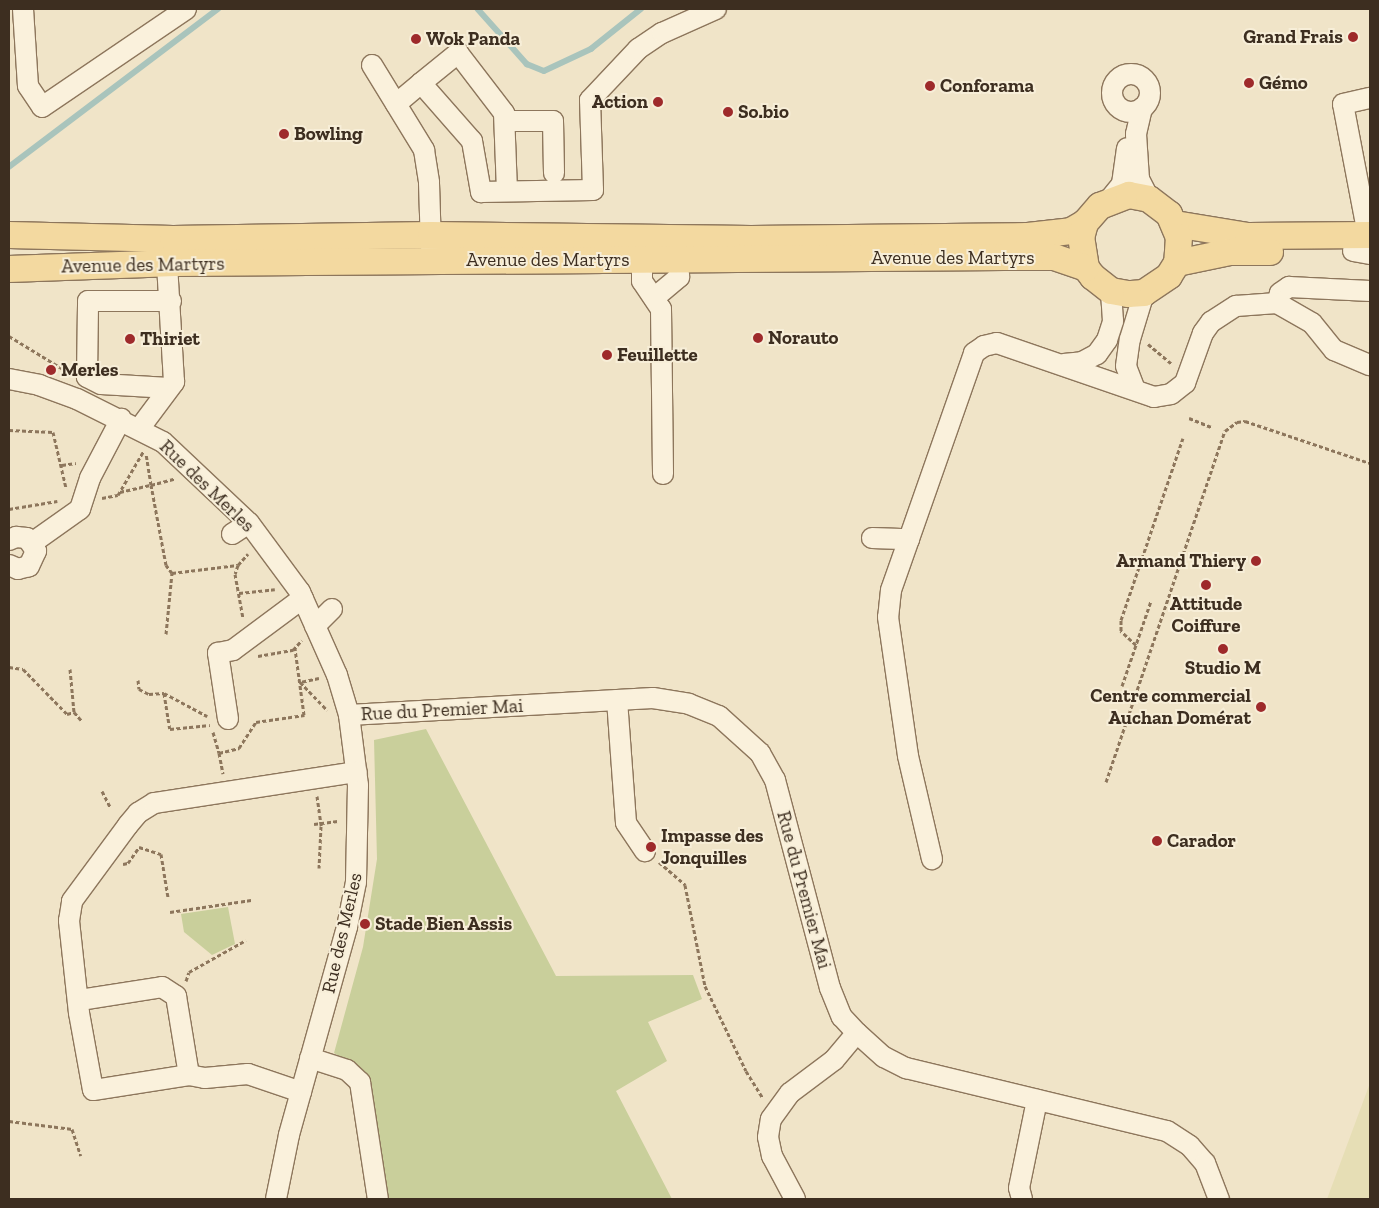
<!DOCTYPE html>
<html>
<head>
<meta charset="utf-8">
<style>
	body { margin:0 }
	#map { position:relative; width:1379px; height:1208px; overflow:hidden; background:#f0e4c8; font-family:"Zilla Slab",serif }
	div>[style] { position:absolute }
	.farmland>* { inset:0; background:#e6deb5 }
	.green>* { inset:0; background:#c9cf9b }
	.stream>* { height:5.5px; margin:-2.75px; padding:0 2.75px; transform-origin:2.75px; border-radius:2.75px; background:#a9c4bc }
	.path>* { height:3px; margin-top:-1.5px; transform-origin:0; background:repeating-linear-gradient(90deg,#8d765c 0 4px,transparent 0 6.5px) }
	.roads { filter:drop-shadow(1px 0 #8d765c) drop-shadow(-1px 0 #8d765c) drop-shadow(0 1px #8d765c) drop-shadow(0 -1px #8d765c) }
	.minor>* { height:20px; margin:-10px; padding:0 10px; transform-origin:10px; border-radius:10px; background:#faf1dc }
	.minor>.ring { margin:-10px; padding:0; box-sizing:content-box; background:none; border:20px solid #faf1dc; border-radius:50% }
	.major>* { height:26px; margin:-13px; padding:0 13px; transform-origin:13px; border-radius:13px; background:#f3d9a0 }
	.dots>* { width:14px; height:14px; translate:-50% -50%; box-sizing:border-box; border:2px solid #f7eed8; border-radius:50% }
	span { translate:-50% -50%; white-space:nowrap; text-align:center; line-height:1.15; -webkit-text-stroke:4px #f7eed8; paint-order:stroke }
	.poi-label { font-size:19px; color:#3d2e20; font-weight:700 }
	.right { translate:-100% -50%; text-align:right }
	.left { translate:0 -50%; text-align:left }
	.street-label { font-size:19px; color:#3d2e20 }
	.frame { position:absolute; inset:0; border:10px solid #3d2e20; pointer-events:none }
</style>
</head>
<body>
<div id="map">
	<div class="farmland">
		<div style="clip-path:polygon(1370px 1083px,1370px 1199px,1327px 1199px)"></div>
	</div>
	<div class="green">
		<div style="clip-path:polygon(426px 729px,556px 976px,693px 975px,702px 999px,648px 1022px,667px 1061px,616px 1091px,672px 1199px,387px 1199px,352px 1064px,334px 1053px,363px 947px,377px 859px,374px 740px)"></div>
		<div style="clip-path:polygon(228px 907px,235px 944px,212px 955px,184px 932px,181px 914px)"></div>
	</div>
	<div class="stream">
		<div style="left:478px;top:9px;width:74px;rotate:48.3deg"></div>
		<div style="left:527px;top:64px;width:18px;rotate:22deg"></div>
		<div style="left:544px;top:71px;width:52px;rotate:-25.1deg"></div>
		<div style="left:591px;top:49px;width:64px;rotate:-38.7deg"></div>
		<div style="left:9px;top:167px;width:262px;rotate:-37.1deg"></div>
	</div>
	<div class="path">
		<div style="left:9px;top:336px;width:69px;rotate:31.4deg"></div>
		<div style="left:1148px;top:344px;width:31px;rotate:40deg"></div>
		<div style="left:1189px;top:418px;width:24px;rotate:22deg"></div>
		<div style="left:9px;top:430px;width:44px;rotate:2.6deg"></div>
		<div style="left:53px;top:432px;width:57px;rotate:76.9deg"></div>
		<div style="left:62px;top:465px;width:14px;rotate:-8deg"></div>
		<div style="left:120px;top:492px;width:32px;rotate:-13deg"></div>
		<div style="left:151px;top:485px;width:32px;rotate:-99deg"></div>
		<div style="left:102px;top:498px;width:16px;rotate:-11deg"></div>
		<div style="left:118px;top:495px;width:50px;rotate:-59.8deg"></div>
		<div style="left:9px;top:509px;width:49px;rotate:-9.5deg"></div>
		<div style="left:238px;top:565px;width:9px;rotate:108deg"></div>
		<div style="left:235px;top:574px;width:45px;rotate:79.7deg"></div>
		<div style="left:172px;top:573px;width:10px;rotate:-127deg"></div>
		<div style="left:166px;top:565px;width:81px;rotate:-100.6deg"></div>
		<div style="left:151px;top:485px;width:24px;rotate:-15deg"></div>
		<div style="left:239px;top:593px;width:36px;rotate:-6deg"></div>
		<div style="left:166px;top:634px;width:61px;rotate:-84.4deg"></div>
		<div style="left:172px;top:573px;width:66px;rotate:-6.9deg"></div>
		<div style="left:238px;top:565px;width:15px;rotate:-48deg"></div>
		<div style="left:1136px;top:645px;width:21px;rotate:-137deg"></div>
		<div style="left:1121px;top:631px;width:11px;rotate:-90deg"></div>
		<div style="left:1121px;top:620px;width:192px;rotate:-71.2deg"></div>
		<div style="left:258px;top:656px;width:36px;rotate:-10deg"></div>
		<div style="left:293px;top:650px;width:13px;rotate:-48deg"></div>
		<div style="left:9px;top:667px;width:14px;rotate:8deg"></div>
		<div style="left:23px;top:669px;width:63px;rotate:45.6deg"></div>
		<div style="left:67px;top:714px;width:7px;rotate:-16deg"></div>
		<div style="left:70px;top:669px;width:43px;rotate:84.7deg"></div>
		<div style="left:74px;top:712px;width:11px;rotate:49deg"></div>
		<div style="left:319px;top:678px;width:19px;rotate:168deg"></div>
		<div style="left:300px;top:682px;width:39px;rotate:46deg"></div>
		<div style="left:138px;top:680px;width:9px;rotate:84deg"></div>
		<div style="left:139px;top:689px;width:11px;rotate:27deg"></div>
		<div style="left:149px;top:694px;width:15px;rotate:-4deg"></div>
		<div style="left:164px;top:693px;width:36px;rotate:81deg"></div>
		<div style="left:170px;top:729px;width:40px;rotate:-5.7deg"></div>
		<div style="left:1122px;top:686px;width:90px;rotate:-71.2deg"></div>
		<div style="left:164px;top:693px;width:49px;rotate:28.1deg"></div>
		<div style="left:213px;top:732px;width:22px;rotate:74deg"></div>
		<div style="left:219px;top:753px;width:21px;rotate:-14deg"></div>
		<div style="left:239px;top:748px;width:31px;rotate:-57deg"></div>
		<div style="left:256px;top:722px;width:49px;rotate:-8.3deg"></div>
		<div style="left:304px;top:715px;width:68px;rotate:-97.7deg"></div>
		<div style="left:219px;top:753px;width:21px;rotate:79deg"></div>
		<div style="left:1106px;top:782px;width:371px;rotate:-71.3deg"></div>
		<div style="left:1225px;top:431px;width:15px;rotate:-37deg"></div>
		<div style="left:1237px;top:422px;width:8px;rotate:-7deg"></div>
		<div style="left:1245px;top:421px;width:132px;rotate:18.6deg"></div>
		<div style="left:102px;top:791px;width:18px;rotate:63deg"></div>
		<div style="left:317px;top:796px;width:30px;rotate:82deg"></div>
		<div style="left:321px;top:826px;width:42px;rotate:92.7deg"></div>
		<div style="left:314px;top:824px;width:26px;rotate:-7deg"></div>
		<div style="left:659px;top:862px;width:35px;rotate:41deg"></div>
		<div style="left:685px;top:885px;width:103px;rotate:78.8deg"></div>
		<div style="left:705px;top:986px;width:94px;rotate:64.2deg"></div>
		<div style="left:746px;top:1071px;width:32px;rotate:58deg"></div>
		<div style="left:123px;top:864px;width:5px;rotate:-11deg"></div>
		<div style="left:128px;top:863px;width:19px;rotate:-55deg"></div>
		<div style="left:139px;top:847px;width:23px;rotate:18deg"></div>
		<div style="left:161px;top:854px;width:44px;rotate:80.8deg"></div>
		<div style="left:170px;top:912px;width:82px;rotate:-8.4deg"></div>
		<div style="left:186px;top:981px;width:9px;rotate:-72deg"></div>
		<div style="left:189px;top:972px;width:65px;rotate:-29.3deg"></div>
		<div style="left:9px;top:1121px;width:64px;rotate:7.2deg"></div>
		<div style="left:72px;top:1129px;width:28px;rotate:72deg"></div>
	</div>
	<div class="roads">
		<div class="minor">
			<div style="left:23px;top:9px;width:77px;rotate:86.3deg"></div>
			<div style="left:28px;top:86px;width:25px;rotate:56deg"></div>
			<div style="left:42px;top:107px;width:174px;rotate:-34.2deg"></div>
			<div style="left:372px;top:65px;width:100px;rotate:58.5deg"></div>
			<div style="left:424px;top:150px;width:33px;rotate:81deg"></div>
			<div style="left:429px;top:183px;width:65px;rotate:88.2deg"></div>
			<div class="ring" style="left:1112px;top:74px;width:18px;height:18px"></div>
			<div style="left:421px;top:83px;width:48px;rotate:-39deg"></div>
			<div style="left:458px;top:53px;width:76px;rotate:52.5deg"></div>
			<div style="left:504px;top:113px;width:78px;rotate:87.8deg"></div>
			<div style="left:396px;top:104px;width:33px;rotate:-40deg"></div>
			<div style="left:421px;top:83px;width:77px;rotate:48.7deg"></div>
			<div style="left:472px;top:141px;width:52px;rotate:80deg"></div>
			<div style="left:481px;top:192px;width:112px;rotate:-1deg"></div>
			<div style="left:593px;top:190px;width:90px;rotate:-91.9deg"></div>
			<div style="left:590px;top:100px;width:70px;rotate:-46.7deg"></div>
			<div style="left:638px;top:49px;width:29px;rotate:-34deg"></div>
			<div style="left:662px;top:33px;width:59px;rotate:-24deg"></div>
			<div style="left:1142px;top:108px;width:27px;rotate:103deg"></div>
			<div style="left:1136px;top:134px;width:45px;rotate:86.2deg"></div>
			<div style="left:1139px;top:179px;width:22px;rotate:63deg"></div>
			<div style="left:505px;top:121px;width:48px"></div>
			<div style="left:553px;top:121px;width:52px;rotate:88.9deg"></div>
			<div style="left:1109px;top:200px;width:21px;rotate:-51deg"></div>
			<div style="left:1122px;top:184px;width:36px;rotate:-82deg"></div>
			<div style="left:1368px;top:235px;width:133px;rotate:-100.8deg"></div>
			<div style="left:1343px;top:104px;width:28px;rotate:-13deg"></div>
			<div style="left:1353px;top:251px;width:17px;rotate:10deg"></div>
			<div style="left:642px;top:260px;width:21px;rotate:90deg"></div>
			<div style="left:642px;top:281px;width:34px;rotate:56deg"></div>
			<div style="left:661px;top:309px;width:165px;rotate:89.3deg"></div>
			<div style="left:654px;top:298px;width:33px;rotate:-40deg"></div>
			<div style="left:679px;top:277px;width:17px;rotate:-93deg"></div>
			<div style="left:678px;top:260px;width:14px;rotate:-17deg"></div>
			<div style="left:1277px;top:303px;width:10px;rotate:-73deg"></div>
			<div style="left:1280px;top:293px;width:11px;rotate:-34deg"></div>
			<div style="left:1289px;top:287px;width:81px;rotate:2.8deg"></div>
			<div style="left:1064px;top:364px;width:18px;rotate:-6deg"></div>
			<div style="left:1082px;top:362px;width:17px;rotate:-28deg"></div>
			<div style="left:1097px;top:354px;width:17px;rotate:-54deg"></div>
			<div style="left:1107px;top:340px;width:20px;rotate:-72deg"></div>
			<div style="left:1113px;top:321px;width:30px;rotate:-94deg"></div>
			<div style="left:9px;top:379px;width:31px;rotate:11deg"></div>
			<div style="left:39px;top:385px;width:40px;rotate:20.2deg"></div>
			<div style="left:77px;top:399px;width:96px;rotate:26.6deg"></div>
			<div style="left:163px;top:442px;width:118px;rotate:43.3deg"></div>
			<div style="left:249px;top:523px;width:86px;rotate:53.5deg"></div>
			<div style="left:300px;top:592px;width:91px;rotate:66deg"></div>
			<div style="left:337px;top:675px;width:42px;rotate:73.3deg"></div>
			<div style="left:349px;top:715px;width:71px;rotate:82.7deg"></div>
			<div style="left:358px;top:785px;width:97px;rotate:91.2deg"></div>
			<div style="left:356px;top:882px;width:46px;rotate:101.3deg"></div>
			<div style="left:347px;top:927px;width:216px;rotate:105.6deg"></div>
			<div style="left:289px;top:1135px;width:65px;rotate:101.5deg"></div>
			<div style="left:1134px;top:387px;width:22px;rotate:-111deg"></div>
			<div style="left:1126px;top:366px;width:27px;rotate:-82deg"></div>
			<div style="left:1130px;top:339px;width:48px;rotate:-73.1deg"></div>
			<div style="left:169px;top:388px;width:68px;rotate:-176.6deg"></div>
			<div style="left:101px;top:384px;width:16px;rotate:-153deg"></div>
			<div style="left:87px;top:377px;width:76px;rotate:-89.2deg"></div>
			<div style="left:88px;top:301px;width:83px"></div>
			<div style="left:139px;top:429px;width:59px;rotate:-53.3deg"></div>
			<div style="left:174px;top:382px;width:119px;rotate:-93.4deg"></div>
			<div style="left:232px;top:534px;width:20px;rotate:-33deg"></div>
			<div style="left:872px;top:538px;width:37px;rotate:2deg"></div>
			<div style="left:909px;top:539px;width:197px;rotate:-70.7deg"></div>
			<div style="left:974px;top:353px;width:12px;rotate:-35deg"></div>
			<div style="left:984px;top:346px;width:13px;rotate:-13deg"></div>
			<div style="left:997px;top:343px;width:166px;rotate:19deg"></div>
			<div style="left:1154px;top:397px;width:17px;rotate:-10deg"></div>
			<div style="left:1171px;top:394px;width:18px;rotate:-38deg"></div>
			<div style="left:1185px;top:383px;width:53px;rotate:-70.2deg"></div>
			<div style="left:1203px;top:333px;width:14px;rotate:-54deg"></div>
			<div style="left:1211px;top:322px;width:30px;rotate:-33deg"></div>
			<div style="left:1236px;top:306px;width:41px;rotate:-4.2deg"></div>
			<div style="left:1277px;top:303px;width:40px;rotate:29.7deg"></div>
			<div style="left:1312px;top:323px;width:35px;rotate:51deg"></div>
			<div style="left:1334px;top:350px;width:39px;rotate:23deg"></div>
			<div style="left:909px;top:539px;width:54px;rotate:109.4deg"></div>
			<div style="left:891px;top:590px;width:27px;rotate:96deg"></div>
			<div style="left:888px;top:617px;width:140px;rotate:81.8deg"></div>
			<div style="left:908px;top:756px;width:106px;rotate:76.9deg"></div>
			<div style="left:9px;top:540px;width:8px;rotate:-23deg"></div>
			<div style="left:16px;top:537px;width:11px;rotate:5deg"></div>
			<div style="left:27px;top:538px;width:16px;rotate:55deg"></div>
			<div style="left:36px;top:551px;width:17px;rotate:115deg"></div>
			<div style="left:29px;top:566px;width:11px;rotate:165deg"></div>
			<div style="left:18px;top:569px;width:10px;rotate:-156deg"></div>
			<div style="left:32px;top:543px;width:59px;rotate:-35.3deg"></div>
			<div style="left:80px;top:509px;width:33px;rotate:-72deg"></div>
			<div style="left:90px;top:478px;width:67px;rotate:-62.3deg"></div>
			<div style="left:315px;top:626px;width:24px;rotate:-45deg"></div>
			<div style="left:617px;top:700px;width:123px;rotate:85.8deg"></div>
			<div style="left:626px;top:823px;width:34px;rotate:56deg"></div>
			<div style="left:349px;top:715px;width:304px;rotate:-3.2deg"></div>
			<div style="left:653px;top:698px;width:36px;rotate:9deg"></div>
			<div style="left:689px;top:704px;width:32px;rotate:22deg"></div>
			<div style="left:719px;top:716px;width:55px;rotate:42.1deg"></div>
			<div style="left:760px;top:753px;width:31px;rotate:61deg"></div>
			<div style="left:775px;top:780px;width:215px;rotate:75.2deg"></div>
			<div style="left:830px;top:988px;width:31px;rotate:68deg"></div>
			<div style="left:842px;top:1017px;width:22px;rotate:47deg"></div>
			<div style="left:857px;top:1033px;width:36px;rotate:42deg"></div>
			<div style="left:884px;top:1057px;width:25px;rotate:27deg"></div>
			<div style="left:906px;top:1068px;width:268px;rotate:13.6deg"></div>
			<div style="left:1167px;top:1131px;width:27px;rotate:33deg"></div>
			<div style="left:1190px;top:1146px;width:23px;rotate:49deg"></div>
			<div style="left:1205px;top:1163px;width:39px;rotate:69deg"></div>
			<div style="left:228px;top:719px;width:67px;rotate:-98.6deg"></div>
			<div style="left:218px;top:653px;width:15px;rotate:-11deg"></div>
			<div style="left:233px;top:650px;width:87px;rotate:-36.6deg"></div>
			<div style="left:80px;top:1000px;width:83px;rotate:-9deg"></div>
			<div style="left:162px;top:987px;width:17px;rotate:33deg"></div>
			<div style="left:176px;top:996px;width:80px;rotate:80.7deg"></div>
			<div style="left:189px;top:1075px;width:97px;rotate:171.1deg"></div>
			<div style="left:93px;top:1090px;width:78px;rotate:-100.3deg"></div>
			<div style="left:79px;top:1013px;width:93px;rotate:-96.2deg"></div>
			<div style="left:69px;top:921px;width:20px;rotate:-81deg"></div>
			<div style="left:72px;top:901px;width:94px;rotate:-53.6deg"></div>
			<div style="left:128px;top:825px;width:16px;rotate:-50deg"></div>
			<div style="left:138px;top:813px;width:19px;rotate:-32deg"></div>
			<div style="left:154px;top:803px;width:205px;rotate:-8.7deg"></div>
			<div style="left:310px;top:1058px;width:39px;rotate:18deg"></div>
			<div style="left:347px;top:1070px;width:18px;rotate:43deg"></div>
			<div style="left:360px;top:1082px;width:118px;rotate:81.3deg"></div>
			<div style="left:189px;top:1075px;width:16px;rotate:11deg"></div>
			<div style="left:205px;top:1078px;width:43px;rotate:-5.3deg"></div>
			<div style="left:248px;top:1074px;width:56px;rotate:18.8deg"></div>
			<div style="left:795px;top:1199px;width:49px;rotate:-118.1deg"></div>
			<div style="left:772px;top:1156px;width:19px;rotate:-102deg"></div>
			<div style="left:768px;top:1137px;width:18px;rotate:-81deg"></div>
			<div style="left:771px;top:1119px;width:32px;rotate:-54deg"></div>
			<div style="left:790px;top:1093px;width:55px;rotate:-36.9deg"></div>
			<div style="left:834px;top:1060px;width:35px;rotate:-50deg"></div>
			<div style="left:1022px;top:1199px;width:11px;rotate:-105deg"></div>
			<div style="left:1019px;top:1188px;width:90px;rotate:-78.4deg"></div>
		</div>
		<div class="major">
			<div style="left:1175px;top:224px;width:74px;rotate:9.3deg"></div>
			<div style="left:1248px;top:236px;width:122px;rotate:-0.5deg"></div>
			<div style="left:9px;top:235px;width:164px;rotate:1.4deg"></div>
			<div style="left:173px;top:239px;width:258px;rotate:-0.9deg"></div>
			<div style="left:431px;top:235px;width:320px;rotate:0.7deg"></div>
			<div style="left:751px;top:239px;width:277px;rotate:-0.6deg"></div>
			<div style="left:1028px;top:236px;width:43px;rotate:-6.6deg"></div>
			<div style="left:1071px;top:231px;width:16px;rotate:-30deg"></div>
			<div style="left:1085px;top:223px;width:23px;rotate:-49deg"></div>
			<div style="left:1100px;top:206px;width:31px;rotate:-21deg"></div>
			<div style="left:1129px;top:195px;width:20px;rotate:11deg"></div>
			<div style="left:1149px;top:199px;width:25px;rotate:37deg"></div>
			<div style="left:1169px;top:214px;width:25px;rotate:67deg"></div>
			<div style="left:1179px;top:237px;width:26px;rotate:94deg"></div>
			<div style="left:1177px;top:263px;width:15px;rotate:122deg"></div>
			<div style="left:1169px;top:276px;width:30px;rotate:146deg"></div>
			<div style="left:1144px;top:293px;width:16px;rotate:176deg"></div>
			<div style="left:1128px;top:294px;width:17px;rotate:-170deg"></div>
			<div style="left:1111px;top:291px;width:23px;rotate:-142deg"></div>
			<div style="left:1093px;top:277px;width:11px;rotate:-128deg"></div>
			<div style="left:1086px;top:268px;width:30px;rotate:-99deg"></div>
			<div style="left:1081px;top:238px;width:16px;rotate:-75deg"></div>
			<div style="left:1177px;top:263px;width:54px;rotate:-11.7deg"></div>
			<div style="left:1230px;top:252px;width:40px"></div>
			<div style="left:9px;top:269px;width:166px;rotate:-2.1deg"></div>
			<div style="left:175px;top:263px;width:829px;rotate:-0.41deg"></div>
			<div style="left:1004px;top:257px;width:50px"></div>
			<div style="left:1054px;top:257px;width:34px;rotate:19deg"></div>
		</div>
	</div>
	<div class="dots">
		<div style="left:1353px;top:37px;background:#9e2a2b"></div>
		<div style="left:416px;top:39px;background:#9e2a2b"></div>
		<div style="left:1249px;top:83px;background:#9e2a2b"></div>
		<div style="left:930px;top:86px;background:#9e2a2b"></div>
		<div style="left:658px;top:102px;background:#9e2a2b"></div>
		<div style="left:728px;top:112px;background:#9e2a2b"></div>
		<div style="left:284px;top:134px;background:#9e2a2b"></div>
		<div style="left:758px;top:338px;background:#9e2a2b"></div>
		<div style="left:130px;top:339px;background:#9e2a2b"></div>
		<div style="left:607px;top:355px;background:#9e2a2b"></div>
		<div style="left:51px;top:370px;background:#9e2a2b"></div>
		<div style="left:1256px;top:561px;background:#9e2a2b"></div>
		<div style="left:1206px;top:585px;background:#9e2a2b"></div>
		<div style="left:1223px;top:649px;background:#9e2a2b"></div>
		<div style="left:1261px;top:707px;background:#9e2a2b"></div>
		<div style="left:1157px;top:841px;background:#9e2a2b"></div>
		<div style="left:651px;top:847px;background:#9e2a2b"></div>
		<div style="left:365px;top:924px;background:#9e2a2b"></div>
	</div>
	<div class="poi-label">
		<span class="right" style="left:1343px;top:37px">Grand Frais</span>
		<span class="left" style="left:426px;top:39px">Wok Panda</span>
		<span class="left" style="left:1259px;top:83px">Gémo</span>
		<span class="left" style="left:940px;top:86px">Conforama</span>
		<span class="right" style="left:648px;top:102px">Action</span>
		<span class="left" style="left:738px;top:112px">So.bio</span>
		<span class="left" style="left:294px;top:134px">Bowling</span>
		<span class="left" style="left:768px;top:338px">Norauto</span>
		<span class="left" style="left:140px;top:339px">Thiriet</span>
		<span class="left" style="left:617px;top:355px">Feuillette</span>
		<span class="left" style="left:61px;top:370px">Merles</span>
		<span class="right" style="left:1246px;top:561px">Armand Thiery</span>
		<span style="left:1206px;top:615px">Attitude<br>Coiffure</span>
		<span style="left:1223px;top:668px">Studio M</span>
		<span class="right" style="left:1251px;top:707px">Centre commercial<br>Auchan Domérat</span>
		<span class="left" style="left:661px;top:847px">Impasse des<br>Jonquilles</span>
		<span class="left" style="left:1167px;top:841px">Carador</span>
		<span class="left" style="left:375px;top:924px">Stade Bien Assis</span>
	</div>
	<div class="street-label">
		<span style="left:953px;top:258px">Avenue des Martyrs</span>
		<span style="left:548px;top:260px">Avenue des Martyrs</span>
		<span style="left:143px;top:265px;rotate:-1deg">Avenue des Martyrs</span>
		<span style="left:207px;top:486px;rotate:44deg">Rue des Merles</span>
		<span style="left:442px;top:710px;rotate:-3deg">Rue du Premier Mai</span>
		<span style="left:804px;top:890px;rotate:75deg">Rue du Premier Mai</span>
		<span style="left:342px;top:933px;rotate:-77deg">Rue des Merles</span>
	</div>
	<div class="frame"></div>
</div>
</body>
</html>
